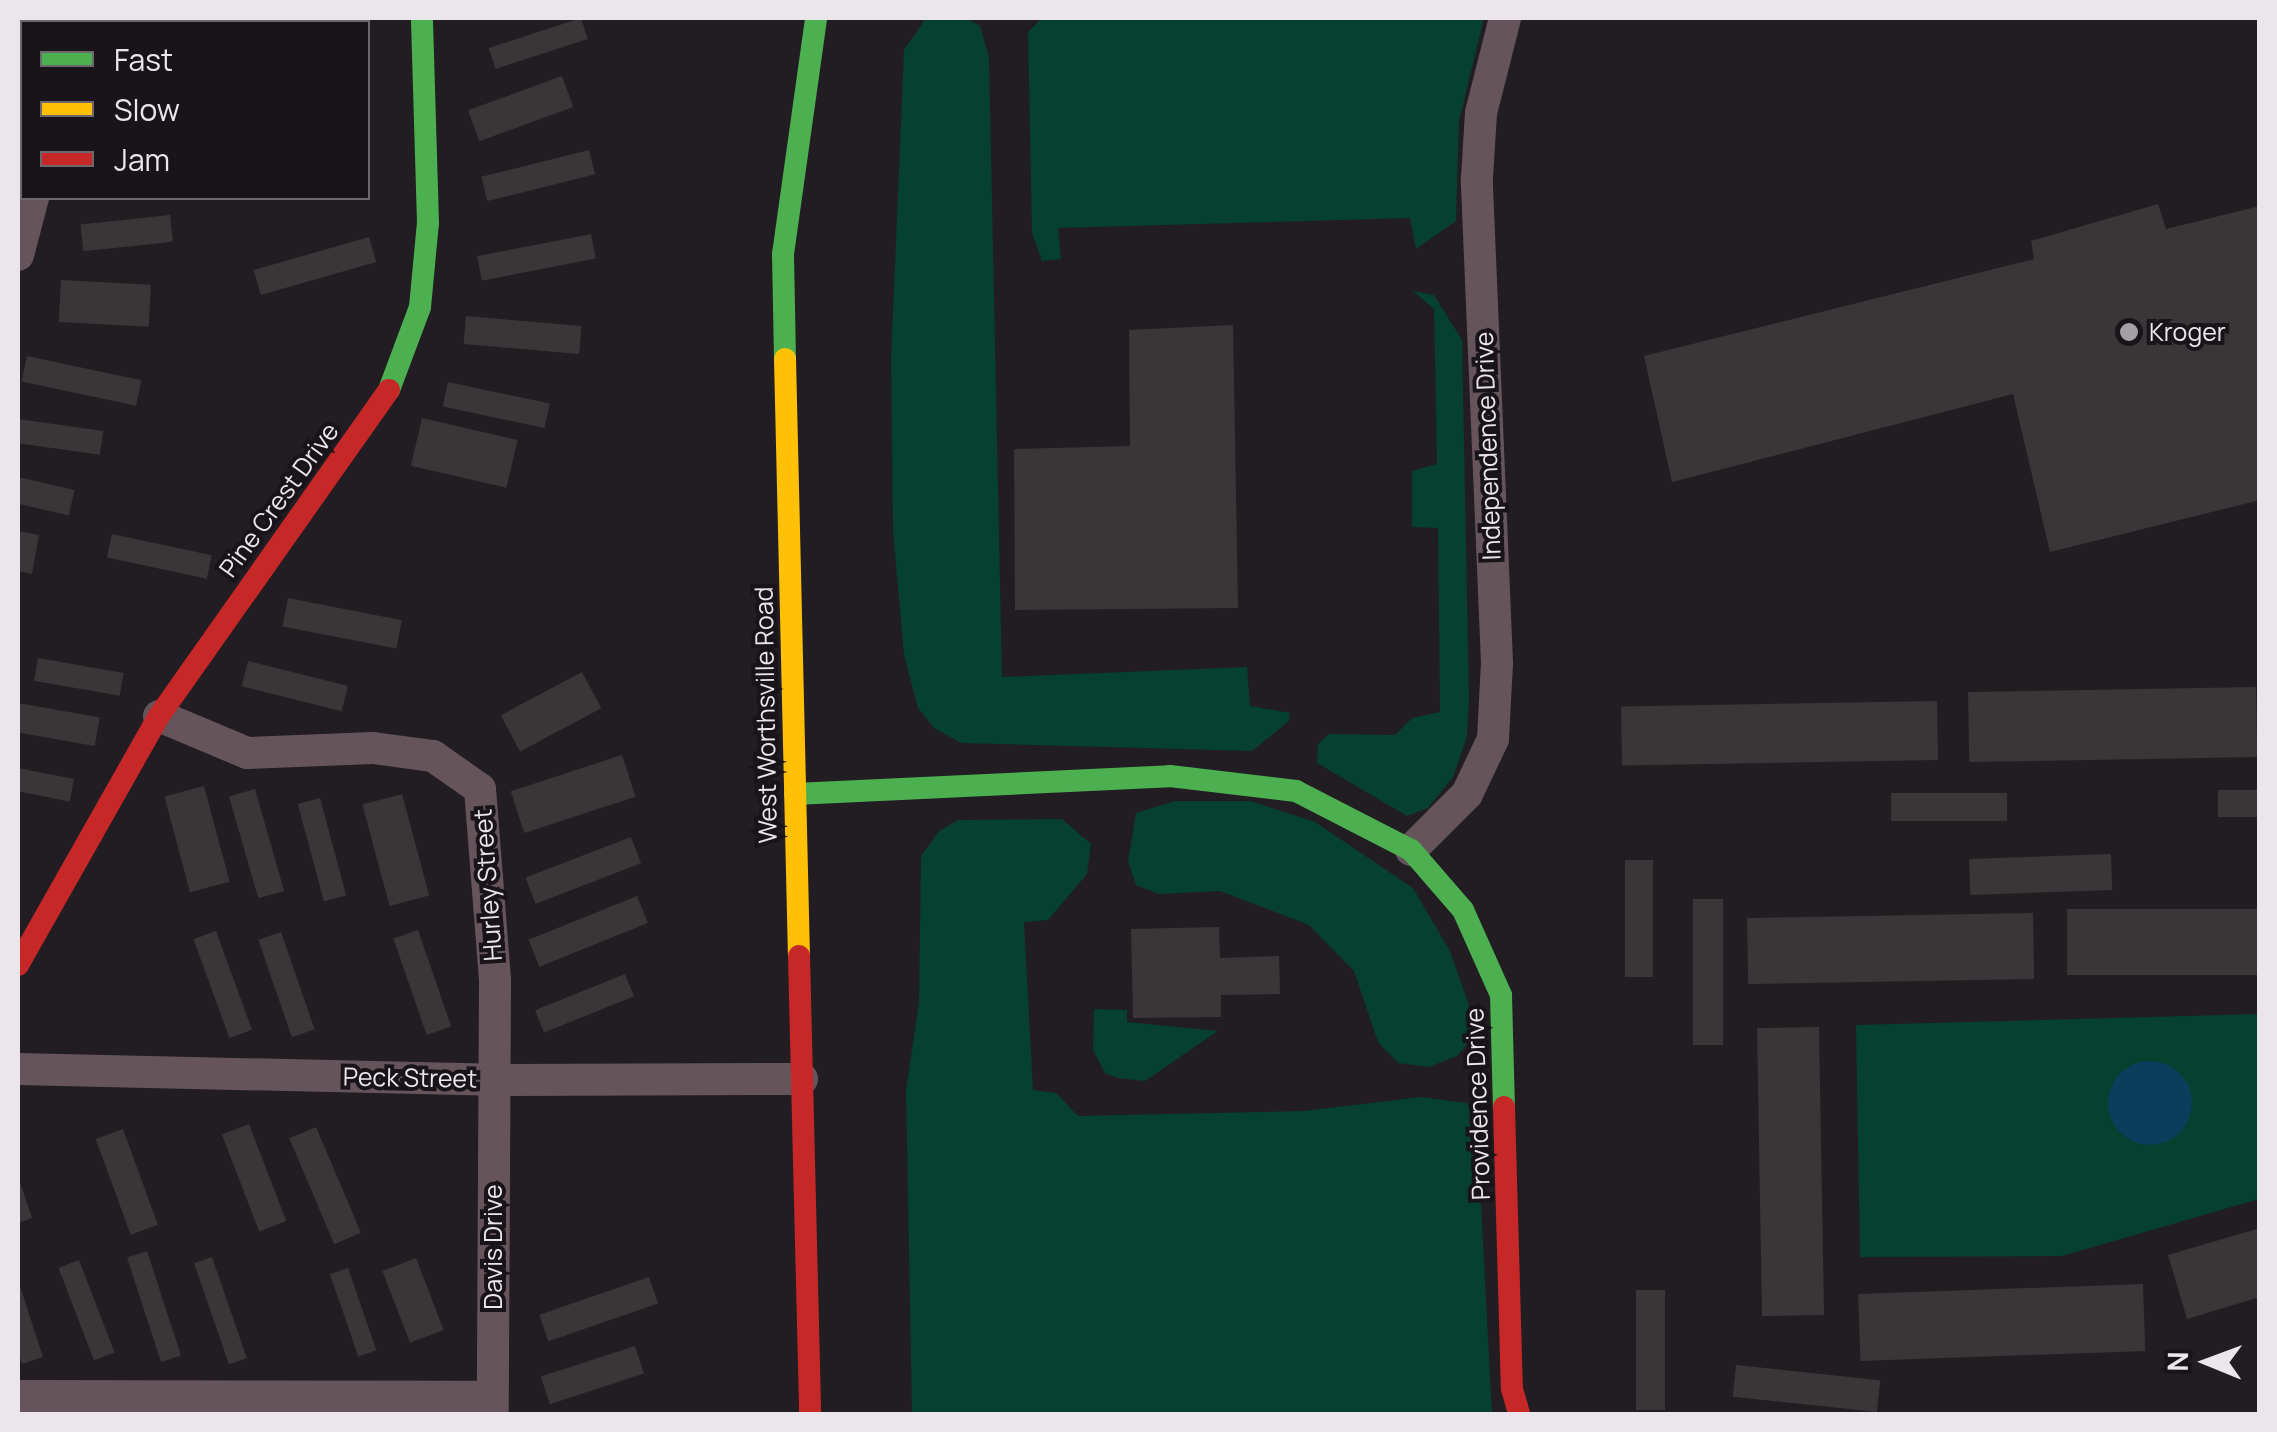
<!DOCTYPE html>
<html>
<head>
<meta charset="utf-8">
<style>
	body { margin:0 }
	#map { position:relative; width:2277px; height:1432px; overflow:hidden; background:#211d22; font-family:Manrope,sans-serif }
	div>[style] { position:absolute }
	.green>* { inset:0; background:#06402f }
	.water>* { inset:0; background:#0b3d5d }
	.round { border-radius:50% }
	.building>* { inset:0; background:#3a3637; transform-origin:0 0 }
	.street>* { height:32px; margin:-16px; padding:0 16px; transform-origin:16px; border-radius:16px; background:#65555a }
	.fast>* { height:22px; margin:-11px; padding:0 11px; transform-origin:11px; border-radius:11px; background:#4caf50 }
	.slow>* { height:22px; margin:-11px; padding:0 11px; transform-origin:11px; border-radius:11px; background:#ffc107 }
	.jam>* { height:22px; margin:-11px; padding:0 11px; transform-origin:11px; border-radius:11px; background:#c62828 }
	.dots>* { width:28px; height:28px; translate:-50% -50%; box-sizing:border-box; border:5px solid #19131a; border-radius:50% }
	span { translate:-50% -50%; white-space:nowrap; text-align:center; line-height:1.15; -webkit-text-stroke:8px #19131a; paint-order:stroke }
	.poi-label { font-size:25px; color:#ebe6eb }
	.left { translate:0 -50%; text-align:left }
	.street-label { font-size:25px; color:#ebe6eb }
	.frame { position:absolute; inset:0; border:20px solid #ebe6eb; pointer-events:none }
	.legend { position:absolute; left:20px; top:20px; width:350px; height:180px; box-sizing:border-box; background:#19131a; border:2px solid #6d676e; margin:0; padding:12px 18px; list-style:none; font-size:30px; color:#ebe6eb }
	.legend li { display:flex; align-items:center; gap:20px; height:50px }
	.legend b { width:50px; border:2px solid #6d676e }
	.north { position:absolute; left:2157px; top:1312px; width:100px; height:100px; -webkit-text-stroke:8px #19131a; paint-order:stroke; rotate:271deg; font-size:28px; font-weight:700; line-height:40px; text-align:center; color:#ebe6eb }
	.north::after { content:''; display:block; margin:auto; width:35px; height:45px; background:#ebe6eb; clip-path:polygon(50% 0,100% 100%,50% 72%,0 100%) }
</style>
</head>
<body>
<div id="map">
	<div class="green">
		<div style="clip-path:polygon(926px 18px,966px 18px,980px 26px,989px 58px,1002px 677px,1247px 667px,1250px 706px,1290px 713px,1289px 721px,1252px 751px,961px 743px,934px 728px,918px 708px,904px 655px,893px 531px,891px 360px,904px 50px)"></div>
		<div style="clip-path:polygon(1042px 18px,1484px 18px,1459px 121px,1456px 221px,1416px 249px,1410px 218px,1058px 228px,1061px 259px,1042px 261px,1032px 233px,1028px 32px)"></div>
		<div style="clip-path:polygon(1413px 291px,1434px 295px,1462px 340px,1469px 697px,1467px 737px,1453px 777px,1428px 808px,1407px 816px,1317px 763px,1318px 744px,1329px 734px,1395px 735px,1412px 718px,1440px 712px,1438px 528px,1412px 527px,1412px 471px,1437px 464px,1434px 309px)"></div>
		<div style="clip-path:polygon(1175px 801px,1251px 801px,1315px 822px,1413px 888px,1450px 951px,1468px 1002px,1474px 1036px,1457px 1056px,1429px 1067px,1398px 1063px,1378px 1042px,1354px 971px,1309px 925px,1220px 891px,1159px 894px,1136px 885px,1128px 862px,1136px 813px)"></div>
		<div style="clip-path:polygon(1062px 819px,1091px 844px,1087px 874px,1048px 920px,1024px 922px,1033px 1090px,1056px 1093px,1078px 1116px,1304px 1111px,1421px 1097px,1467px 1103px,1477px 1126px,1492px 1414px,912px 1414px,906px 1091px,919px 1002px,921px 856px,939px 831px,958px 820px)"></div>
		<div style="clip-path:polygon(1094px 1009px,1127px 1010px,1127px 1022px,1218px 1031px,1145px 1081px,1118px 1078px,1105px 1073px,1093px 1050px)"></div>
		<div style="clip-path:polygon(2259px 1014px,2259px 1199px,2062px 1256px,1860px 1257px,1856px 1025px)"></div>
	</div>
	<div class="water">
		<div class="round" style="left:2108px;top:1061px;width:84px;height:84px"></div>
	</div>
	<div class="building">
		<div style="clip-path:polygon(85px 18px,169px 18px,86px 22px)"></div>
		<div style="left:292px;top:18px;width:74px;height:4px"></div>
		<div style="left:581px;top:18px;width:22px;height:97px;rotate:72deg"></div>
		<div style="left:562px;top:76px;width:33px;height:100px;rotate:70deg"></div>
		<div style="left:589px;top:150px;width:25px;height:111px;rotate:76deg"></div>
		<div style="clip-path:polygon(2158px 204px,2166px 229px,2260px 206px,2260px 500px,2050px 552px,2013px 394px,1672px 482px,1644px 356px,2034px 259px,2031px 241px)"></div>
		<div style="left:170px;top:215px;width:27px;height:90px;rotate:84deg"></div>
		<div style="left:591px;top:234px;width:25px;height:116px;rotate:79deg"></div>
		<div style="left:369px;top:237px;width:26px;height:120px;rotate:74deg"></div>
		<div style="left:61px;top:280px;width:90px;height:42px;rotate:3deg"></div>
		<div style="left:466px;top:316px;width:116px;height:28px;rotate:5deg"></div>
		<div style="clip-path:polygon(1233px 325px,1238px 608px,1015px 610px,1014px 449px,1130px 446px,1129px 330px)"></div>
		<div style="left:27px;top:356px;width:117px;height:26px;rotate:12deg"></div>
		<div style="left:448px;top:382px;width:104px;height:25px;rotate:12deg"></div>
		<div style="left:422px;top:418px;width:98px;height:49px;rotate:13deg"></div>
		<div style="left:18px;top:419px;width:86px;height:24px;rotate:8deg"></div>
		<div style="left:18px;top:477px;width:58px;height:26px;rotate:13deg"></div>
		<div style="clip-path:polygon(18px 531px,39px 535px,32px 574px,18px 571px)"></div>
		<div style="left:112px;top:534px;width:102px;height:24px;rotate:12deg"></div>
		<div style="left:288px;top:598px;width:116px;height:29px;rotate:11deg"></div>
		<div style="left:38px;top:658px;width:87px;height:23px;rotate:10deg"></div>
		<div style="left:248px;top:661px;width:103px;height:26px;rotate:14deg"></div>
		<div style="left:582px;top:672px;width:41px;height:92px;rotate:62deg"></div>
		<div style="left:2256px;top:687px;width:70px;height:288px;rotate:89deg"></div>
		<div style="left:1937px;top:701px;width:59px;height:316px;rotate:89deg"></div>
		<div style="left:18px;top:703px;width:83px;height:29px;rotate:10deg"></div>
		<div style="left:622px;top:755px;width:44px;height:117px;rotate:72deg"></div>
		<div style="left:18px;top:768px;width:57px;height:23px;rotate:11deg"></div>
		<div style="left:204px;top:786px;width:99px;height:41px;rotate:75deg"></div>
		<div style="left:255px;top:789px;width:106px;height:27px;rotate:74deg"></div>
		<div style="left:2260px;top:790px;width:27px;height:42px;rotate:90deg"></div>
		<div style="left:2007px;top:793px;width:28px;height:116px;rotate:90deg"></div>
		<div style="left:402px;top:794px;width:105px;height:41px;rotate:75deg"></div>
		<div style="left:320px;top:798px;width:101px;height:23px;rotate:75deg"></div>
		<div style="left:631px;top:837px;width:28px;height:113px;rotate:69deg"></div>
		<div style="left:2111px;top:854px;width:36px;height:142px;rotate:88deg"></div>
		<div style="left:1625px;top:860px;width:28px;height:117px"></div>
		<div style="left:637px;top:896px;width:29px;height:117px;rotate:68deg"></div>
		<div style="left:1693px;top:899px;width:30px;height:146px"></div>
		<div style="left:2260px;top:909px;width:66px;height:193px;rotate:90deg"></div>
		<div style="left:2033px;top:913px;width:66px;height:286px;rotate:89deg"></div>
		<div style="clip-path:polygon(1219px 927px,1220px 958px,1279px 956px,1280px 994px,1221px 995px,1221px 1017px,1133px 1018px,1131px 929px)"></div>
		<div style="left:418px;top:930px;width:102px;height:26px;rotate:71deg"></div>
		<div style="left:216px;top:931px;width:105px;height:24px;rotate:70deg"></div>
		<div style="left:281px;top:932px;width:103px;height:24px;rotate:71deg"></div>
		<div style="left:625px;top:974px;width:24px;height:97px;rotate:68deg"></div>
		<div style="left:1819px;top:1027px;width:288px;height:62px;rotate:89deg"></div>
		<div style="left:249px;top:1124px;width:104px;height:29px;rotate:69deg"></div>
		<div style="left:316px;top:1127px;width:115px;height:29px;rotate:67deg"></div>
		<div style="left:123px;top:1129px;width:102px;height:29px;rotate:70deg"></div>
		<div style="clip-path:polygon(18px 1176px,32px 1218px,18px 1223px)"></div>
		<div style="clip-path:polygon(2260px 1228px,2260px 1297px,2187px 1319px,2168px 1255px)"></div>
		<div style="left:147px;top:1251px;width:110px;height:21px;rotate:72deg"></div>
		<div style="left:212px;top:1257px;width:107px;height:19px;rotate:71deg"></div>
		<div style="left:416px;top:1258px;width:77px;height:36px;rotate:69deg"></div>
		<div style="left:79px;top:1260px;width:99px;height:22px;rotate:69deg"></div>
		<div style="left:348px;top:1268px;width:87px;height:19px;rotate:71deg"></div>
		<div style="left:649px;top:1277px;width:28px;height:116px;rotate:71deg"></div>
		<div style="clip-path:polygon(18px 1280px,43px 1357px,22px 1364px,18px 1350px)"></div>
		<div style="left:2143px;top:1284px;width:67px;height:285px;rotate:88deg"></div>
		<div style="left:1636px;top:1290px;width:29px;height:120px"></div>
		<div style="left:635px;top:1346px;width:29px;height:99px;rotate:72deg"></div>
		<div style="left:1736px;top:1365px;width:145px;height:32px;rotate:6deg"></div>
	</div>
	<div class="street">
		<div style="left:46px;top:22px;width:4px;rotate:-90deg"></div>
		<div style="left:18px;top:165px;width:4px;rotate:-14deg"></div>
		<div style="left:18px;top:255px;width:59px;rotate:-75.3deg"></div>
		<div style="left:159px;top:716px;width:95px;rotate:22.8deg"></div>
		<div style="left:247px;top:753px;width:126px;rotate:-2.3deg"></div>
		<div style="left:373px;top:748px;width:61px;rotate:7.6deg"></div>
		<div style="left:433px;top:756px;width:57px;rotate:35.1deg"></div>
		<div style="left:480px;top:789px;width:193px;rotate:85.5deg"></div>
		<div style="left:495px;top:981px;width:433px;rotate:90.3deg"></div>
		<div style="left:1411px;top:850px;width:79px;rotate:-45deg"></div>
		<div style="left:1467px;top:794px;width:61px;rotate:-64.7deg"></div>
		<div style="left:1493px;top:739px;width:76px;rotate:-87deg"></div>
		<div style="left:1497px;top:663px;width:485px;rotate:-92.4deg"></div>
		<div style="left:1477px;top:178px;width:65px;rotate:-86.5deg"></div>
		<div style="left:1481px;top:113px;width:98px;rotate:-75.8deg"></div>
		<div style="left:18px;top:1069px;width:477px;rotate:1.3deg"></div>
		<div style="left:495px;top:1080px;width:307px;rotate:-0.2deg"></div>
		<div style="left:18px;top:1396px;width:474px;rotate:0.1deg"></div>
	</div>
	<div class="fast">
		<div style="left:785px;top:359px;width:105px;rotate:-91.1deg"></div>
		<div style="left:783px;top:254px;width:238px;rotate:-82deg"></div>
		<div style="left:389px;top:390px;width:89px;rotate:-69.5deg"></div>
		<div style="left:420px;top:307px;width:84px;rotate:-84.6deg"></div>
		<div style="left:428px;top:223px;width:205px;rotate:-91.7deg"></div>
		<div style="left:795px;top:794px;width:375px;rotate:-2.7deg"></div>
		<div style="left:1170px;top:776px;width:127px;rotate:6.8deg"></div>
		<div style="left:1296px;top:791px;width:129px;rotate:27.2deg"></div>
		<div style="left:1411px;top:850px;width:79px;rotate:49.1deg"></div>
		<div style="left:1463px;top:910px;width:93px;rotate:65.9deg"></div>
		<div style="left:1501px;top:995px;width:112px;rotate:88.5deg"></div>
	</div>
	<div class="slow">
		<div style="left:785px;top:359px;width:597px;rotate:88.66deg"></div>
	</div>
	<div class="jam">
		<div style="left:799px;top:956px;width:458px;rotate:88.6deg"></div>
		<div style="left:18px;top:965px;width:286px;rotate:-60.5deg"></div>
		<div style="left:159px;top:716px;width:399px;rotate:-54.8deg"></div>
		<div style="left:1504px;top:1107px;width:282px;rotate:88.4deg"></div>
		<div style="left:1512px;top:1389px;width:26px;rotate:74deg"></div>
	</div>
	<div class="dots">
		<div style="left:2129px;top:332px;background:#a4a0a5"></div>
	</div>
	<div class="poi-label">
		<span class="left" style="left:2149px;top:332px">Kroger</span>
	</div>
	<div class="street-label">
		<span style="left:1488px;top:446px;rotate:-92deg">Independence Drive</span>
		<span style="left:279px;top:500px;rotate:-54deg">Pine Crest Drive</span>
		<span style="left:766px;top:715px;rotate:-91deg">West Worthsville Road</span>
		<span style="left:488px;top:885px;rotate:-94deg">Hurley Street</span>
		<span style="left:410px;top:1078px;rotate:1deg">Peck Street</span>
		<span style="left:1478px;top:1104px;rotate:-92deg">Providence Drive</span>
		<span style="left:493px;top:1247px;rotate:-90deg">Davis Drive</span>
	</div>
	<div class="frame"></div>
	<ul class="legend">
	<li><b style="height:12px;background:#4caf50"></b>Fast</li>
	<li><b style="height:12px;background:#ffc107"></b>Slow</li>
	<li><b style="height:12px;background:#c62828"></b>Jam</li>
	</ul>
	<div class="north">N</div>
</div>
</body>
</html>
